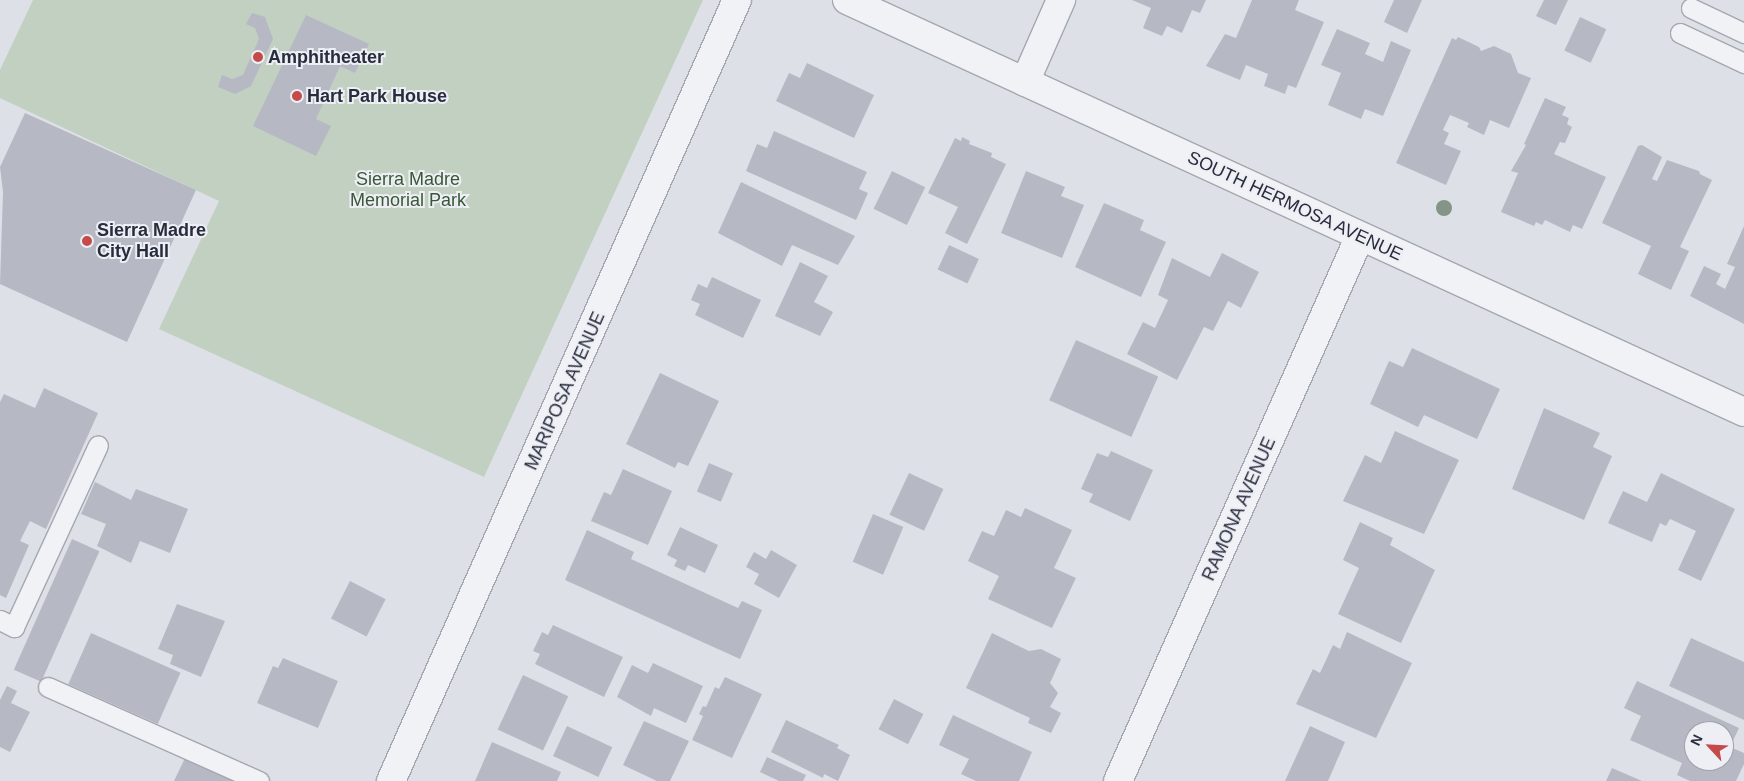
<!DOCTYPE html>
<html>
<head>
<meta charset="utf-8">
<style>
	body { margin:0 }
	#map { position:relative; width:1744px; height:781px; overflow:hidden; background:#dee0e7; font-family:Helvetica,sans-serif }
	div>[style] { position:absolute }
	.green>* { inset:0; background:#c1d0c0 }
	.building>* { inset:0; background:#b6b9c3; transform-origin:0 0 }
	.roads { filter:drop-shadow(1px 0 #a4a7b1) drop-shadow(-1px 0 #a4a7b1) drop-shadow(0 1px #a4a7b1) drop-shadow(0 -1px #a4a7b1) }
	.service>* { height:19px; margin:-9.5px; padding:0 9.5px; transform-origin:9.5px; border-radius:9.5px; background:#f1f2f5 }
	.minor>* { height:28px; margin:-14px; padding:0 14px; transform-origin:14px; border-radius:14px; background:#f1f2f5 }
	.trees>* { width:16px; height:16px; margin:-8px; border-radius:50%; background:#839586 }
	.dots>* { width:14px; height:14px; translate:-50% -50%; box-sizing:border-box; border:2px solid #edeff5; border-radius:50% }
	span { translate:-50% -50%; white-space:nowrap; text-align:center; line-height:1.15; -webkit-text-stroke:4px #edeff5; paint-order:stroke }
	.poi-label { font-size:18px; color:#282d3d; font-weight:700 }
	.left { translate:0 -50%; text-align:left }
	.park-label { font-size:18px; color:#385836 }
	.street-label { font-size:18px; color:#282d3d }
	.north { position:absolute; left:1684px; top:721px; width:50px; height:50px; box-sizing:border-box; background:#edeff5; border:1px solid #9ea1ab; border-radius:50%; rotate:295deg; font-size:14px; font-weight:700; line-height:20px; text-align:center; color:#282d3d }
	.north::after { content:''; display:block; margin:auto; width:18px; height:22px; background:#c54a4a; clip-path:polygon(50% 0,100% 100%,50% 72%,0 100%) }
</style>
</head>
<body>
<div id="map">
	<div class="green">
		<div style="clip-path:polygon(33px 0,703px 0,484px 477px,159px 329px,219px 201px,0 98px,0 70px)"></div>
	</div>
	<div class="building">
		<div style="clip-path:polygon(1132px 0,1206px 0,1200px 13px,1192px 10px,1182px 33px,1167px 26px,1162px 36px,1143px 28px,1151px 8px)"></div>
		<div style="clip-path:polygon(1252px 0,1299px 0,1295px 10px,1324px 22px,1296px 88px,1288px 85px,1285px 94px,1264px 86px,1268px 74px,1246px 65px,1240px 80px,1206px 66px,1225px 34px,1236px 38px)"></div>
		<div style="clip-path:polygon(1394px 0,1422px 0,1407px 33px,1384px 22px)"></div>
		<div style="clip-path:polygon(1544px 0,1568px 0,1556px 25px,1536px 16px)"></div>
		<div style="clip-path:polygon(252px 13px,265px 17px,273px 39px,251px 86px,235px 94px,218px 87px,222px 75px,232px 79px,243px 75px,259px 39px,255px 28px,246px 24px)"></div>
		<div style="clip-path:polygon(306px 15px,369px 44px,355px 73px,340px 66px,316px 119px,331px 126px,316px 156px,253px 126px)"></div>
		<div style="left:1580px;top:17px;width:29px;height:37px;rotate:25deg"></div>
		<div style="clip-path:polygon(1337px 29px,1370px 43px,1365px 54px,1383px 62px,1391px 41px,1411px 50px,1383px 116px,1365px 109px,1361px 119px,1328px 105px,1341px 73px,1321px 65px)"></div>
		<div style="clip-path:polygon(1458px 37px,1479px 47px,1481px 51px,1494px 46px,1511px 54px,1518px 73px,1531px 78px,1509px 128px,1490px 120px,1484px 135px,1467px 127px,1469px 123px,1450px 115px,1443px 130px,1449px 133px,1444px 144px,1461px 151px,1446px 185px,1396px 163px,1452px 38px,1456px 40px)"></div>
		<div style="clip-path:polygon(807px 63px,874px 95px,854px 138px,776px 101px,789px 73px,800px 78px)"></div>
		<div style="clip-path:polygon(1545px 98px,1566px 107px,1562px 115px,1569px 118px,1567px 124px,1572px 127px,1565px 143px,1560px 142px,1554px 154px,1606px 177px,1582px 229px,1573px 225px,1570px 232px,1545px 220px,1542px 225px,1536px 222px,1534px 226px,1501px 212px,1518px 173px,1511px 171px,1526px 145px,1524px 144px)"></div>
		<div style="clip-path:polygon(25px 113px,196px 190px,127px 342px,0 284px,3px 192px,0 167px)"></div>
		<div style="clip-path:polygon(774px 131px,867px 172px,859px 189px,868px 193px,856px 220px,746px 171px,757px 144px,767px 148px)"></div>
		<div style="clip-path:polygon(962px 137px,970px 141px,969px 144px,992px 153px,991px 157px,1006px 164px,967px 244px,945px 233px,958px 207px,928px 193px,955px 138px,961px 141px)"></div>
		<div style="clip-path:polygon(1642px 145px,1662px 157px,1652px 179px,1657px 181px,1667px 160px,1699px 171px,1700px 174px,1712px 180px,1680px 247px,1689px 251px,1671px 290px,1638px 274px,1651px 246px,1602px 223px,1638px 146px)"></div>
		<div style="left:892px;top:171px;width:37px;height:42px;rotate:26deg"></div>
		<div style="clip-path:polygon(1026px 171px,1065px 187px,1061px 196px,1084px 205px,1062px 258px,1001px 233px)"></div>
		<div style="clip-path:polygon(741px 182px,855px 236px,838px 265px,792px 245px,782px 266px,718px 233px)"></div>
		<div style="clip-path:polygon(1104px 203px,1144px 220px,1140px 230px,1166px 242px,1141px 297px,1075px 267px)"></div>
		<div style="clip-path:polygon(1744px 226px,1744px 324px,1690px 296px,1704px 266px,1721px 274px,1716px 284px,1725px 289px,1735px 267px,1727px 264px)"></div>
		<div style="left:949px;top:245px;width:33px;height:27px;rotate:25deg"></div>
		<div style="clip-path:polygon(1222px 253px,1259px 272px,1241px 308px,1228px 301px,1213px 331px,1204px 327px,1177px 380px,1127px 354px,1143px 322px,1155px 328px,1168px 300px,1158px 295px,1172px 258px,1210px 277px)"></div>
		<div style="clip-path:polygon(800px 262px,828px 276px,814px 302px,833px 312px,820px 336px,775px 316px)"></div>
		<div style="clip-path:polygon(712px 277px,761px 300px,743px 338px,695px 315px,700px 304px,691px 300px,698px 284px,707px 288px)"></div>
		<div style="left:1076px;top:340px;width:90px;height:66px;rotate:24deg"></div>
		<div style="clip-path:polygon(1412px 348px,1500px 389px,1477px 439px,1424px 415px,1418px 427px,1370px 404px,1389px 361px,1403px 367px)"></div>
		<div style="clip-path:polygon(660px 373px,719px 401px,688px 466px,678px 462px,675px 468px,626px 444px)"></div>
		<div style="clip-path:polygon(44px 388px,98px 413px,46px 529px,30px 521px,20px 541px,29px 545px,6px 598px,0 595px,0 402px,4px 394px,35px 408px)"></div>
		<div style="clip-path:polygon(1544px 408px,1600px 433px,1593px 447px,1612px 456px,1584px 520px,1512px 489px)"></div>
		<div style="clip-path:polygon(1395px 431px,1459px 460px,1424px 534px,1343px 501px,1365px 455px,1381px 463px)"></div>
		<div style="clip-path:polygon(1111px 451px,1153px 470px,1130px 521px,1089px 502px,1093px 494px,1081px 489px,1097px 453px,1108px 457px)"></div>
		<div style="left:709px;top:463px;width:26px;height:31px;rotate:23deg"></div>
		<div style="clip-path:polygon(623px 469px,672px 491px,648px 545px,591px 521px,604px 492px,611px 495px)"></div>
		<div style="left:909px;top:473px;width:38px;height:46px;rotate:25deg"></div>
		<div style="clip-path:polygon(1661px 473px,1735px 509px,1701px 581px,1678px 570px,1696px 531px,1670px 519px,1666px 526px,1660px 523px,1652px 542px,1608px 523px,1623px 491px,1647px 502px)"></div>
		<div style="clip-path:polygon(95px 482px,131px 500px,136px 489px,188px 509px,170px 553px,140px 541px,131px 563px,97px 546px,106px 524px,81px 514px)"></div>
		<div style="clip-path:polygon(1025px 508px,1072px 530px,1054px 568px,1076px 578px,1052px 628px,988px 599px,999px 576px,968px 561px,982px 531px,994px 536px,1006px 510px,1021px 517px)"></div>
		<div style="left:873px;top:514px;width:33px;height:52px;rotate:23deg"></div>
		<div style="clip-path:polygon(1360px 522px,1393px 538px,1390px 545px,1435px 570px,1401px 643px,1338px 614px,1359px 568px,1343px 560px)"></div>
		<div style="clip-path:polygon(680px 527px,718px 545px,705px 573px,688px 565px,685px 571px,674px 566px,677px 560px,667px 555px)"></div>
		<div style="clip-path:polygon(587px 530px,634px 552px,631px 559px,738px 608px,742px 601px,762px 610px,740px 659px,565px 580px)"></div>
		<div style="left:72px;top:539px;width:30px;height:143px;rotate:24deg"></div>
		<div style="clip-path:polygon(771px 550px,797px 565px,779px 598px,754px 584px,759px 574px,746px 567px,754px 552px,766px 559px)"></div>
		<div style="left:350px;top:581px;width:40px;height:42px;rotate:27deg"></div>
		<div style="clip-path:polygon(177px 604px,225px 621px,201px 677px,170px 664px,173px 655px,158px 649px)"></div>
		<div style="clip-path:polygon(553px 625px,623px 657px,604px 697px,535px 664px,540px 654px,533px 651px,542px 632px,548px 635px)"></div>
		<div style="clip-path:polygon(1347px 632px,1412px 663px,1376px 738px,1296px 704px,1313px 669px,1320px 673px,1333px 645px,1340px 649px)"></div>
		<div style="left:91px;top:633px;width:98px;height:56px;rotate:24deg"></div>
		<div style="clip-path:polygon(992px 633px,1029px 651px,1041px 649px,1061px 659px,1050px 683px,1058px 693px,1050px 707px,1061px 713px,1051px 733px,1028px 723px,1030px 718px,966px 688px)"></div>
		<div style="clip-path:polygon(1691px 638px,1744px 662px,1744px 720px,1669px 686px)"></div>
		<div style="clip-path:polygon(283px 658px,338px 681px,318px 728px,257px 703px,273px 666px,278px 668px)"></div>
		<div style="clip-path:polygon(653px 663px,703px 686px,686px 723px,654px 708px,651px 716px,617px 697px,632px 665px,648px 673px)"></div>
		<div style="left:523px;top:675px;width:50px;height:60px;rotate:25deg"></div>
		<div style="clip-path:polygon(725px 677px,762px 694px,732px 758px,692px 740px,703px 716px,699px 714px,703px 706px,706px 707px,715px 687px,719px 689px)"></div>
		<div style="clip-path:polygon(evenodd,1637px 681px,1739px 728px,1730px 747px,1744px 753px,1744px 764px,1736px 781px,1690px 781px,1677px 775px,1682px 763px,1630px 740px,1641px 716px,1624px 708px,1637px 681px,1694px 731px,1724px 731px,1724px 761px,1694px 761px,1694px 731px)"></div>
		<div style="clip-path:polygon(7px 686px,17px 691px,11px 703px,30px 712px,10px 752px,0 747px,0 700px)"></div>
		<div style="left:894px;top:699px;width:33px;height:34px;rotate:27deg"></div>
		<div style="clip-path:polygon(953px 715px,1032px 752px,1019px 781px,976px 781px,961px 774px,969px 759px,939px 745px)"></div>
		<div style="clip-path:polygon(786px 720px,839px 745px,837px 748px,850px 755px,838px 781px,824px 774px,823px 778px,771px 752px)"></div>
		<div style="clip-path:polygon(644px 721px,689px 741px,670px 781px,657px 781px,623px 765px)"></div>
		<div style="left:567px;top:726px;width:50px;height:33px;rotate:25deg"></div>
		<div style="clip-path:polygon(1310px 726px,1345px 742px,1328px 781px,1285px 781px)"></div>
		<div style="clip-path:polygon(492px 742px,561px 772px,557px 781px,475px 781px)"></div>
		<div style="clip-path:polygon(767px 757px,806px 775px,803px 781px,779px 781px,760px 772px)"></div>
		<div style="clip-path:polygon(185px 758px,236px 781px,174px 781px)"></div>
		<div style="clip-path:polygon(1612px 768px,1642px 781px,1606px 781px)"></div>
	</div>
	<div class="roads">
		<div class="service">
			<div style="left:1691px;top:8px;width:59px;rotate:25.3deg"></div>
			<div style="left:1680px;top:33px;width:71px;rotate:25.1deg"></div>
			<div style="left:0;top:620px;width:16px;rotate:27deg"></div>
			<div style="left:14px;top:627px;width:200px;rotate:-65.2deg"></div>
			<div style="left:48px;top:687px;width:231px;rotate:24deg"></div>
		</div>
		<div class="minor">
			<div style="left:847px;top:0;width:987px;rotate:24.67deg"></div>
			<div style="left:1025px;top:82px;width:90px;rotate:-66.3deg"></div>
			<div style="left:391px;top:781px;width:854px;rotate:-66.11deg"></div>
			<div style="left:1118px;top:781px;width:596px;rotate:-66.06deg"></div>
		</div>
	</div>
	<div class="trees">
		<div style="left:1444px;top:208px"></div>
	</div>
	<div class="dots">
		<div style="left:258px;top:57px;background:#c54a4a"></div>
		<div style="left:297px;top:96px;background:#c54a4a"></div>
		<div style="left:87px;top:241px;background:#c54a4a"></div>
	</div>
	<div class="poi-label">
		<span class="left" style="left:268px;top:57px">Amphitheater</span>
		<span class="left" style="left:307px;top:96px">Hart Park House</span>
		<span class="left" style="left:97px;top:241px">Sierra Madre<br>City Hall</span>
	</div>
	<div class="park-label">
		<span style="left:408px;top:190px">Sierra Madre<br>Memorial Park</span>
	</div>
	<div class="street-label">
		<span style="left:1295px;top:206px;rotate:25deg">SOUTH HERMOSA AVENUE</span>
		<span style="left:565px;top:391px;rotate:-66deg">MARIPOSA AVENUE</span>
		<span style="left:1239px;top:509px;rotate:-66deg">RAMONA AVENUE</span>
	</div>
	<div class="north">N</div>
</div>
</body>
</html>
